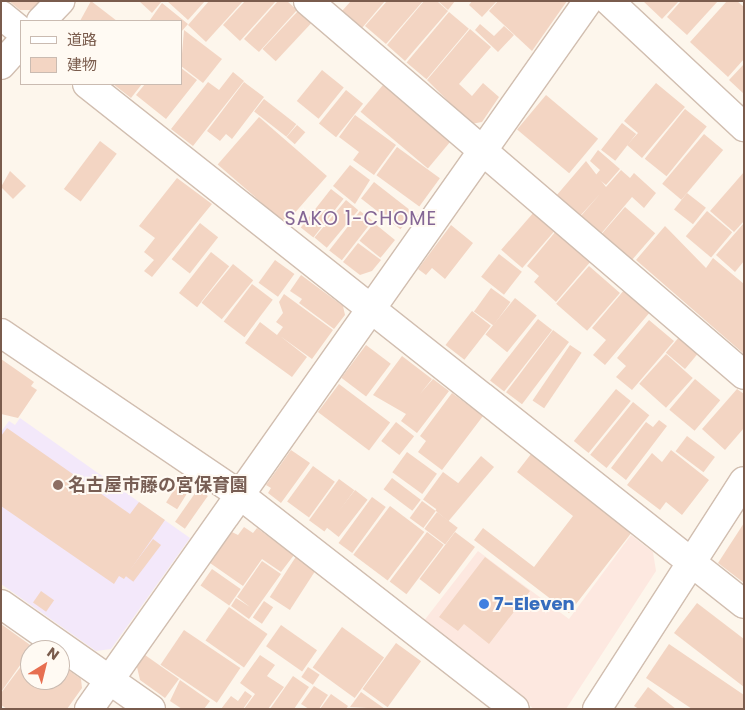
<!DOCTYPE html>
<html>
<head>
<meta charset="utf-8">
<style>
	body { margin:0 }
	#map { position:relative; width:745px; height:710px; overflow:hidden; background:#fdf6ec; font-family:Poppins,"Noto Sans JP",sans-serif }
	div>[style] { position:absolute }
	.commercial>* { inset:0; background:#fde8e0 }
	.education>* { inset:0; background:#f3e8fa }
	.building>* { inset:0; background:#f3d5c3; transform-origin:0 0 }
	.roads { filter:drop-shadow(1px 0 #d1beb0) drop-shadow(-1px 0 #d1beb0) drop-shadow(0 1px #d1beb0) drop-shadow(0 -1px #d1beb0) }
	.minor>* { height:28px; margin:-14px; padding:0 14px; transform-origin:14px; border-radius:14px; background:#fff }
	.dots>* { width:14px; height:14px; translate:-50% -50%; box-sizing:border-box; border:2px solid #fffaf3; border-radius:50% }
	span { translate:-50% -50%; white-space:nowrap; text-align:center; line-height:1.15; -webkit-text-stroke:4px #fffaf3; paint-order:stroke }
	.education-label { font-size:18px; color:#785e54; font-weight:700 }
	.left { translate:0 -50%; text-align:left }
	.shop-label { font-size:18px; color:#366cbe; font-weight:700 }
	.neighbourhood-label { font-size:19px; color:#846695; letter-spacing:1px }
	.frame { position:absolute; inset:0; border:2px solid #7a5c4d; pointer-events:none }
	.legend { position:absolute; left:20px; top:20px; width:162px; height:65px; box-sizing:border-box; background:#fffaf3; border:1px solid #cabbb1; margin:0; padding:6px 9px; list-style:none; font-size:15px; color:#7a5c4d }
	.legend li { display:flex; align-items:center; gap:10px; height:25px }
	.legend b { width:25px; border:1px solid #cabbb1 }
	.north { position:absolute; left:20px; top:640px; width:50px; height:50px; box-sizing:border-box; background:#fffaf3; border:1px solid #cabbb1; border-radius:50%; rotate:36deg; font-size:14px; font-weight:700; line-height:20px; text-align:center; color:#7a5c4d }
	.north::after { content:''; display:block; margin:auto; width:18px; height:22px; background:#e76f51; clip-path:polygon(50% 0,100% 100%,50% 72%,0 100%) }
</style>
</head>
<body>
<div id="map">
	<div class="commercial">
		<div style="clip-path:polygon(631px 535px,653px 552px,656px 571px,566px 709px,534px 709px,423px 622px,478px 551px,569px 619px)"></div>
	</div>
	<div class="education">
		<div style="clip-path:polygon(20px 418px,190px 538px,111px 649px,96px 651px,1px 584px,1px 432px,9px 421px,15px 425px)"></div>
	</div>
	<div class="building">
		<div style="clip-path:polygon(9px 1px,42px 1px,35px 10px,20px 10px)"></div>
		<div style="clip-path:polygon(91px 1px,117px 21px,80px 21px)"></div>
		<div style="clip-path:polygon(139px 1px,162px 1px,152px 13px)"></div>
		<div style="clip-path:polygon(167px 1px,205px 1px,188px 20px)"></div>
		<div style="clip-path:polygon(209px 1px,243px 1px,206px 42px,188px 25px)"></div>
		<div style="clip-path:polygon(245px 1px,276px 1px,240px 41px,223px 25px)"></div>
		<div style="clip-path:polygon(278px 1px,287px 1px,297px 10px,259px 52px,244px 39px)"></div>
		<div style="clip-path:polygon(351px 1px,385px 1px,362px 28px,342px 11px)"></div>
		<div style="clip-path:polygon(387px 1px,423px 1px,386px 44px,365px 26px)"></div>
		<div style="clip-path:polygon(424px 1px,437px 1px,448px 11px,405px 61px,387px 45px)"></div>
		<div style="clip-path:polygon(438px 1px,455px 1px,448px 10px)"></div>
		<div style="clip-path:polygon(472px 1px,497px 1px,482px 17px,469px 5px)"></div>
		<div style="clip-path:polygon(498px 1px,567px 1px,532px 51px,489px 11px)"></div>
		<div style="clip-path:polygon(643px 1px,679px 1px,662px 19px)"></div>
		<div style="clip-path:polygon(681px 1px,718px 1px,687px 35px,667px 17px)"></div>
		<div style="clip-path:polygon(727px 1px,737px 1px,744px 7px,744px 59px,728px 77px,690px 42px)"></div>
		<div style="clip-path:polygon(162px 3px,188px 24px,181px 32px,181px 21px,150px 20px)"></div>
		<div style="left:298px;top:11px;width:18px;height:52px;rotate:43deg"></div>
		<div style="left:449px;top:12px;width:26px;height:66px;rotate:40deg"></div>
		<div style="clip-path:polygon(480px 24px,494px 36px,504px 26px,514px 35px,498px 52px,475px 30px)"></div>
		<div style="clip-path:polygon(470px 29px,491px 47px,459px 84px,472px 96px,483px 83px,499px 97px,482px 122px,471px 124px,427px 80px)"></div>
		<div style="clip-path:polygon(184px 30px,222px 59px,203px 83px,181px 66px)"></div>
		<div style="clip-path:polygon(744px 64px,744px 94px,729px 80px)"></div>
		<div style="clip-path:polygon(181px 68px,197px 80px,166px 119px,136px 95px,145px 84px,181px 84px)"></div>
		<div style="left:322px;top:70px;width:28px;height:40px;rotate:39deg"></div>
		<div style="clip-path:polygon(233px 72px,244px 81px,193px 146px,171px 129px,208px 82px,219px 90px)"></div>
		<div style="clip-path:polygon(244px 82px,264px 97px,232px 139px,226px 134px,220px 141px,207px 131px)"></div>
		<div style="clip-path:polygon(656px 83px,685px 107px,642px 158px,627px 145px,638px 133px,624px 121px)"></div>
		<div style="clip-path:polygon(113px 84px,142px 84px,131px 98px)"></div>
		<div style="left:383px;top:85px;width:88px;height:35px;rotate:40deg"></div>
		<div style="left:346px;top:90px;width:22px;height:43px;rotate:39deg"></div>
		<div style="left:546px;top:95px;width:68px;height:45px;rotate:40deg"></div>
		<div style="left:264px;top:99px;width:41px;height:16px;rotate:38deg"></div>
		<div style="left:685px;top:109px;width:28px;height:64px;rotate:39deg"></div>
		<div style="clip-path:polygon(355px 115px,396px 145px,374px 175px,353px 160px,359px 152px,339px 137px)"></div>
		<div style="left:259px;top:117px;width:90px;height:63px;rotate:41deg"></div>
		<div style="left:622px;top:123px;width:18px;height:34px;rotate:38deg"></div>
		<div style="left:297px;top:125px;width:11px;height:16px;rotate:41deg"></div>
		<div style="left:704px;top:134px;width:25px;height:65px;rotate:40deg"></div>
		<div style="left:100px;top:141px;width:21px;height:60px;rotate:37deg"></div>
		<div style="left:397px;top:147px;width:53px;height:35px;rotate:36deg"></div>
		<div style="clip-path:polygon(598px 150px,620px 169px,606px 185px,595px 176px,600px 170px,590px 161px)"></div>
		<div style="clip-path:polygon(586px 161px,606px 187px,621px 170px,630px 178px,634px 173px,656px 193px,644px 208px,632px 197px,600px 235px,580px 217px,600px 194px,580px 216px,556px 196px)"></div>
		<div style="clip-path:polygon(350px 165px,370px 180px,355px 204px,333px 186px)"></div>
		<div style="clip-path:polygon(10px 171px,26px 186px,13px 199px,1px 187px)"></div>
		<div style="clip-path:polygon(744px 172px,744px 221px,734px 232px,710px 211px)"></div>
		<div style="clip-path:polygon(177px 178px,212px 204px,152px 277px,144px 271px,154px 260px,144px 252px,155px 238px,139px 226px)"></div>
		<div style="left:374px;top:182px;width:50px;height:21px;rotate:38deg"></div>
		<div style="left:331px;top:189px;width:16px;height:49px;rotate:38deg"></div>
		<div style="left:687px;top:193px;width:24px;height:21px;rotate:38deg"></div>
		<div style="left:346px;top:200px;width:16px;height:49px;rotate:40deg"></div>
		<div style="left:625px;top:207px;width:40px;height:35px;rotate:41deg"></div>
		<div style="left:360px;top:211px;width:16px;height:50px;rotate:38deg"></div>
		<div style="left:707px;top:211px;width:33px;height:33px;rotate:40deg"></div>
		<div style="left:534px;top:212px;width:28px;height:50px;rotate:41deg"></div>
		<div style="left:200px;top:223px;width:23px;height:46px;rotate:38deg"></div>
		<div style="left:374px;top:223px;width:27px;height:23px;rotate:39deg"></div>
		<div style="clip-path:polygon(744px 223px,744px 261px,735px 272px,716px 255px)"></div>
		<div style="clip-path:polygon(451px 225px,473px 243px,445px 279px,432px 268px,426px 275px,418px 269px)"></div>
		<div style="clip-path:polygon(665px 226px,706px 268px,713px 258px,744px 284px,744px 354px,636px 260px)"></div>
		<div style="clip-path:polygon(556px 231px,591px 261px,556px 302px,534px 282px,539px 276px,527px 266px)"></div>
		<div style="clip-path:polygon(358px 243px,381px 260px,372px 271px,360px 275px,343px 262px)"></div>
		<div style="left:211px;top:252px;width:23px;height:52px;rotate:38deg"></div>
		<div style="left:499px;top:254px;width:29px;height:29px;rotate:38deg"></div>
		<div style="left:275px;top:260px;width:24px;height:28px;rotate:36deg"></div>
		<div style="left:233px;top:264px;width:26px;height:50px;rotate:39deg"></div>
		<div style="left:589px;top:266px;width:41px;height:50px;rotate:41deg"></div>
		<div style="clip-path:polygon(301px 275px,343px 306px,345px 315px,334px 329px,299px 303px,302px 299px,290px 291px)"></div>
		<div style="left:252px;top:284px;width:26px;height:47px;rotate:37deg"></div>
		<div style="left:491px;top:288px;width:24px;height:29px;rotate:36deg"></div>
		<div style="clip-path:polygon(625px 289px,651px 311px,605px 365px,593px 355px,606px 340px,592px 328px)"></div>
		<div style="clip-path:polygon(284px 294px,333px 330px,312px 359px,280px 336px,307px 357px,292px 377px,245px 343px,260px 322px,277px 335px,283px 327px,276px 322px,283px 313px,279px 302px)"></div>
		<div style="left:515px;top:298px;width:28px;height:47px;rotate:39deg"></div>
		<div style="left:472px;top:311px;width:24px;height:43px;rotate:38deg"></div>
		<div style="left:538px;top:319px;width:18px;height:78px;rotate:38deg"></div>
		<div style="clip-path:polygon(649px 320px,674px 341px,632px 390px,616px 377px,626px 366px,617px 358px)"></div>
		<div style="left:553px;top:330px;width:20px;height:78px;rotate:37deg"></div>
		<div style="left:680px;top:336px;width:25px;height:22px;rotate:40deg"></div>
		<div style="left:366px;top:345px;width:31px;height:41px;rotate:37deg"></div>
		<div style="left:570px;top:345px;width:14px;height:67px;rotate:34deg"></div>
		<div style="left:666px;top:354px;width:36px;height:40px;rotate:42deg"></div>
		<div style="clip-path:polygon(402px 356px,432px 379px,420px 394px,433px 379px,449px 391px,417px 433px,401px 421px,406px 414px,373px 395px)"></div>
		<div style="clip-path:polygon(1px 359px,34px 382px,31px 386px,37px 390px,18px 418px,1px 414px)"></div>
		<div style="left:695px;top:379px;width:33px;height:40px;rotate:40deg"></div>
		<div style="left:339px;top:384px;width:64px;height:35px;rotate:37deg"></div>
		<div style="left:616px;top:389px;width:19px;height:67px;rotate:39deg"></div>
		<div style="clip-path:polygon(737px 389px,744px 394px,744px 428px,725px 450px,702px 429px)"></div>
		<div style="clip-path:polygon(452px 393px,483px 416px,442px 470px,418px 452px,426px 441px,420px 436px)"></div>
		<div style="left:633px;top:402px;width:21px;height:68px;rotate:39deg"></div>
		<div style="clip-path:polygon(659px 420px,667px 426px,626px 480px,611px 468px,646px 422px,653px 427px)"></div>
		<div style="left:396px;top:422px;width:23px;height:24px;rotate:38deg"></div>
		<div style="clip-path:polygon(7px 428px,130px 514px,139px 502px,165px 520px,124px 579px,119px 576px,114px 584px,1px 506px,1px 436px)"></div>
		<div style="left:687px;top:436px;width:35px;height:19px;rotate:37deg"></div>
		<div style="clip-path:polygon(291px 450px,310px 463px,281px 503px,268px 493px,271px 488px,266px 485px)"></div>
		<div style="clip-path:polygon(671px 450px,709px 480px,682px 515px,666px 502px,660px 510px,627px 485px,652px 453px,662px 462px)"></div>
		<div style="left:407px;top:452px;width:37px;height:25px;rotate:36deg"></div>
		<div style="clip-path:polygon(531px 454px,632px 532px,569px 613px,474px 540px,483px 528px,534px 567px,573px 516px,517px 472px)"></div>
		<div style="left:481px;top:456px;width:17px;height:71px;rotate:40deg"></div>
		<div style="left:313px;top:466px;width:27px;height:44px;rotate:36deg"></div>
		<div style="left:443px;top:472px;width:19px;height:34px;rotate:36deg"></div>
		<div style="left:182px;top:477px;width:13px;height:30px;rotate:32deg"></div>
		<div style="left:392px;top:478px;width:36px;height:14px;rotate:37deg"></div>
		<div style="left:339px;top:479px;width:19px;height:51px;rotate:36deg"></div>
		<div style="left:198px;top:489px;width:12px;height:40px;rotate:35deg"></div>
		<div style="left:355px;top:490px;width:16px;height:47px;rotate:38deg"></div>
		<div style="left:372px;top:497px;width:17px;height:57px;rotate:36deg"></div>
		<div style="left:422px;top:501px;width:17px;height:21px;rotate:36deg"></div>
		<div style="left:390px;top:506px;width:43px;height:61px;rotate:37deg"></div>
		<div style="left:437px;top:512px;width:26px;height:21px;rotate:37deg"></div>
		<div style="clip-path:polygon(744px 523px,744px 583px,718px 563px)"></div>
		<div style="clip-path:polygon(244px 527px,253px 533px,257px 528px,294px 555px,281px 572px,262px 559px,243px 586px,210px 563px,232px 532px,238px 535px)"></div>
		<div style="left:427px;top:532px;width:21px;height:62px;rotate:37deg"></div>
		<div style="left:455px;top:532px;width:25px;height:59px;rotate:37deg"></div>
		<div style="left:153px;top:539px;width:10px;height:46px;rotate:37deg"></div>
		<div style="left:297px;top:555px;width:24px;height:50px;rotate:33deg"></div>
		<div style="clip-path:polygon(485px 557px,530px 591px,489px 644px,464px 624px,458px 631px,439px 617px)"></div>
		<div style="clip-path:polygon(262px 561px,281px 574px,249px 619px,231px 606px,236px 598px,250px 607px,237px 597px)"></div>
		<div style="left:212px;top:569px;width:35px;height:20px;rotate:35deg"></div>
		<div style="left:41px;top:591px;width:16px;height:14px;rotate:35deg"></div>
		<div style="left:264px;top:601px;width:11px;height:20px;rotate:34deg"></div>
		<div style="clip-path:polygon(697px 603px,744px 639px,744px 687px,674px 633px)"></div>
		<div style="left:229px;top:607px;width:47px;height:41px;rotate:35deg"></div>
		<div style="clip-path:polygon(1px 624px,33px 647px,1px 692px)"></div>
		<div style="left:281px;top:625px;width:44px;height:26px;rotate:35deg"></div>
		<div style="left:342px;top:627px;width:52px;height:50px;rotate:36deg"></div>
		<div style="left:184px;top:630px;width:68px;height:42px;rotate:34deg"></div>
		<div style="left:396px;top:643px;width:31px;height:57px;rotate:36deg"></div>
		<div style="clip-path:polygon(669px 644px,744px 695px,744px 709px,692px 709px,646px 678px)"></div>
		<div style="clip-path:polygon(145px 655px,179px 679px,165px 698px,140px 680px,137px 667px)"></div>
		<div style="clip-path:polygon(260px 655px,275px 665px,267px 676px,284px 687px,268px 709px,244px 709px,255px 694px,240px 683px)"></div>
		<div style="clip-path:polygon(28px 657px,30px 680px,60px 680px,60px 664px,81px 679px,82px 688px,67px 709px,7px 709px,1px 705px,1px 693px)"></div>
		<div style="left:308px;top:667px;width:14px;height:12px;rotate:34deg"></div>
		<div style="clip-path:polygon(293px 676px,309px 687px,294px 709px,270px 709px)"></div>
		<div style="clip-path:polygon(180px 680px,210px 701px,204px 709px,182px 709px,170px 701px)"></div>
		<div style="clip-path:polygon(314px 686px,328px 695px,319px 709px,309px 709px,301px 704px)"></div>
		<div style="clip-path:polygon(648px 687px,676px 709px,639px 709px,634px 706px)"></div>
		<div style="clip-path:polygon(245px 691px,252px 696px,243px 709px,221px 709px,231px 696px,238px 701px)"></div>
		<div style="clip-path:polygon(361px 692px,385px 709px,350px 707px)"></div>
		<div style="clip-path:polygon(331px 694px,348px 706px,346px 709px,320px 709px)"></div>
	</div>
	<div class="roads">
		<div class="minor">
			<div style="left:308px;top:1px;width:574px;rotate:40.62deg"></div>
			<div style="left:609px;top:1px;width:185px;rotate:43deg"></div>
			<div style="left:1px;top:15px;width:26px;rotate:39deg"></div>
			<div style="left:41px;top:21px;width:28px;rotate:-46deg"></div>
			<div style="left:1px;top:65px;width:30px;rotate:-48deg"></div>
			<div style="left:87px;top:84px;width:838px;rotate:38.36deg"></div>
			<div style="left:1px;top:333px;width:289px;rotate:34.1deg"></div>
			<div style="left:240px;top:495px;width:348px;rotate:37.9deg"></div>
			<div style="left:1px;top:604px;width:183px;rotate:35deg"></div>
			<div style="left:89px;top:709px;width:866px;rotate:-54.82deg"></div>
			<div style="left:597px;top:709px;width:271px;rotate:-57.2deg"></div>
		</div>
	</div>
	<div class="dots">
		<div style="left:58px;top:485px;background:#8d6e63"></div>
		<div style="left:484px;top:604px;background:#3f7fe0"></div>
	</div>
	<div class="education-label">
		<span class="left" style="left:68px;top:485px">名古屋市藤の宮保育園</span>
	</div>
	<div class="shop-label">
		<span class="left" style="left:494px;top:604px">7-Eleven</span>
	</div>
	<div class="neighbourhood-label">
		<span style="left:361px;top:219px">SAKO 1-CHOME</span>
	</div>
	<div class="frame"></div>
	<ul class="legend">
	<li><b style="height:6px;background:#fff"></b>道路</li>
	<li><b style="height:14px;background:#f3d5c3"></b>建物</li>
	</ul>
	<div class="north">N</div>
</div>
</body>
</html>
